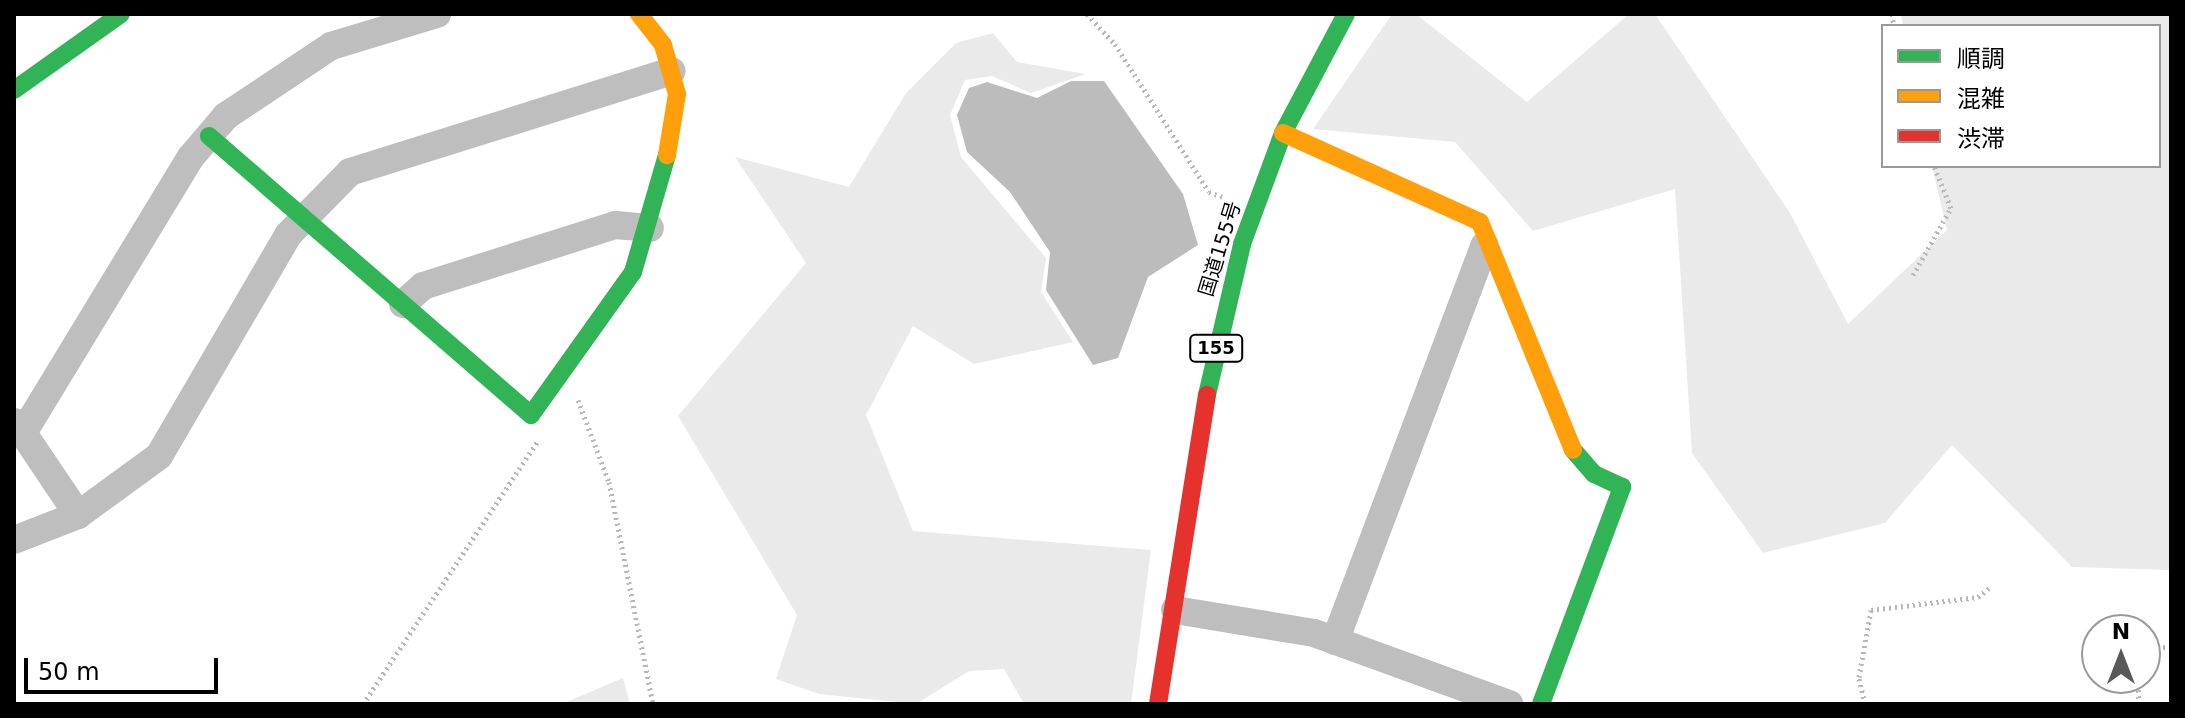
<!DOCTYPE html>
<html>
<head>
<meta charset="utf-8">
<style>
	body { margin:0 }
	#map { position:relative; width:2185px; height:718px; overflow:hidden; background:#fff; font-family:"DejaVu Sans","Noto Sans JP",sans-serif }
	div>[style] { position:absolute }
	.green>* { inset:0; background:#eaeaea }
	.water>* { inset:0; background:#bcbcbc }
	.path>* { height:5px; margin-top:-2.5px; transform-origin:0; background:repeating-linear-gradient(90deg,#b8b8b8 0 2px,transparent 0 6px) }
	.street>* { height:28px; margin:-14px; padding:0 14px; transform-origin:14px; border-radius:14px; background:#bebebe }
	.fast>* { height:18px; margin:-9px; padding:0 9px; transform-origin:9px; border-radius:9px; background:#30b455 }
	.slow>* { height:18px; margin:-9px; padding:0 9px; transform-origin:9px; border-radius:9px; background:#ff9f0a }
	.jam>* { height:18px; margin:-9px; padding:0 9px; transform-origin:9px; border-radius:9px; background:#e5322d }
	span { translate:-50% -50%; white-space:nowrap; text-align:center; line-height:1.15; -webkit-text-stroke:7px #fff; paint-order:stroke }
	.shield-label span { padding:2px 6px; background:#fff; border:2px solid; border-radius:6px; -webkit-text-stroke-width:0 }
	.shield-label { font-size:18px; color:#000; font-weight:700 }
	.street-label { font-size:20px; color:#000 }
	.frame { position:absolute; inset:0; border:16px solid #000; pointer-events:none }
	.legend { position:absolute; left:1881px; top:24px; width:280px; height:144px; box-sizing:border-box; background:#fff; border:2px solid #999; margin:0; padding:10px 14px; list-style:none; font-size:24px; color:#000 }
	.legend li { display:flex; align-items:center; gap:16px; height:40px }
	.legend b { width:40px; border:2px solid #999 }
	.north { position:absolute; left:2081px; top:614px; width:80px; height:80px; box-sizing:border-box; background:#fff; border:2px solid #999; border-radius:50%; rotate:0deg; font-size:22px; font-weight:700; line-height:32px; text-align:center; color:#000 }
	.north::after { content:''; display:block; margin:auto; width:28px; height:36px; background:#595959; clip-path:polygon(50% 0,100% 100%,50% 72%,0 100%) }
	.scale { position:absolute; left:24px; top:658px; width:194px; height:36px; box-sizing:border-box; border:4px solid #000; border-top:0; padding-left:10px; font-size:24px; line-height:28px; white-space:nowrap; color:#000; -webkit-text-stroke:6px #fff; paint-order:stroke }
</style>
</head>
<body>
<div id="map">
	<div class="green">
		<div style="clip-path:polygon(1392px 14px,1416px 14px,1527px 102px,1629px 14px,1655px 14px,1790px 213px,1848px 324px,1947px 230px,1932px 166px,2159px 166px,2159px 26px,1903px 26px,1901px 14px,2171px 14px,2171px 570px,2072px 567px,1952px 445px,1885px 523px,1763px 553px,1692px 453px,1675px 189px,1533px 231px,1455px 142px,1313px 129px)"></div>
		<div style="clip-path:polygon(993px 33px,1017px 62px,1086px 74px,1031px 93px,992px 76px,965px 80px,950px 115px,961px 157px,1046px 258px,1041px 292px,1073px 342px,974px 364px,913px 326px,866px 415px,913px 531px,1151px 550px,1131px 704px,1024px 704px,1004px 669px,969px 671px,916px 704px,819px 694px,776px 679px,797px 615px,678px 416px,806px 263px,735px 157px,849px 187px,906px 93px,956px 43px)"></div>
		<div style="clip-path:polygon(623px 678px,630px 704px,562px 704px)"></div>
	</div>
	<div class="water">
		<div style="clip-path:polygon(1071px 81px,1104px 81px,1183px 194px,1198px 245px,1148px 277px,1118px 358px,1093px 365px,1046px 290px,1050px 252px,1010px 192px,967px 152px,957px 115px,969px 88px,987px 82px,1037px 98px)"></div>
	</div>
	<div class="path">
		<div style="left:1087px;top:14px;width:41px;rotate:47deg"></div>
		<div style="left:1115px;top:44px;width:175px;rotate:57.6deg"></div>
		<div style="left:1209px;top:192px;width:15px;rotate:20deg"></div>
		<div style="left:1892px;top:14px;width:12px;rotate:81deg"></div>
		<div style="left:1913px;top:275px;width:77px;rotate:-60.4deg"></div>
		<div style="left:1951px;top:208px;width:45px;rotate:-112deg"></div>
		<div style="left:578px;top:400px;width:88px;rotate:69.3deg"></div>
		<div style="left:609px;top:482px;width:226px;rotate:78.8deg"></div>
		<div style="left:2145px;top:648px;width:26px;rotate:-2deg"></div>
		<div style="left:2138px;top:678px;width:26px;rotate:88deg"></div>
		<div style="left:363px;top:704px;width:315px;rotate:-56.4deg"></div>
		<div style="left:1865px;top:704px;width:28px;rotate:-103deg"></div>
		<div style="left:1859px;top:677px;width:68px;rotate:-79.8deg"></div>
		<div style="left:1871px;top:610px;width:108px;rotate:-6.9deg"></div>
		<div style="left:1978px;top:597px;width:14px;rotate:-39deg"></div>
	</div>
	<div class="street">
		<div style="left:403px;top:304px;width:27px;rotate:-42deg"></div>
		<div style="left:423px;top:286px;width:201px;rotate:-17.6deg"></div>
		<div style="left:615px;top:225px;width:35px;rotate:5deg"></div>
		<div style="left:14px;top:422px;width:14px;rotate:51deg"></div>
		<div style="left:23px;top:433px;width:323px;rotate:-58.7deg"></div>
		<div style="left:191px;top:157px;width:54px;rotate:-49.5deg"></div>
		<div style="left:226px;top:116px;width:126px;rotate:-33.7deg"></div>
		<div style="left:331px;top:46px;width:111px;rotate:-16.8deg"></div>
		<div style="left:23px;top:433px;width:99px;rotate:56.1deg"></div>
		<div style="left:14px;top:540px;width:69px;rotate:-21.3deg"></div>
		<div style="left:78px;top:515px;width:100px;rotate:-36.1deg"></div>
		<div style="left:159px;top:456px;width:256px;rotate:-59.7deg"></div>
		<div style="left:288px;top:235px;width:88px;rotate:-45.5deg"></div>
		<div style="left:350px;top:172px;width:337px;rotate:-17.4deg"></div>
		<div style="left:1175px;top:610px;width:141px;rotate:9.4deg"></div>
		<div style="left:1314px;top:633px;width:208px;rotate:20deg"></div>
		<div style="left:1335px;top:641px;width:423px;rotate:-69.3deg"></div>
	</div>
	<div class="fast">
		<div style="left:14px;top:90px;width:131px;rotate:-35.4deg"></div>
		<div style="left:209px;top:136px;width:426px;rotate:40.9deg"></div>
		<div style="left:531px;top:415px;width:176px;rotate:-54.5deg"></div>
		<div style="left:633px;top:272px;width:122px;rotate:-73.8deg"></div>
		<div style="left:1207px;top:395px;width:155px;rotate:-76.9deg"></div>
		<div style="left:1242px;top:244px;width:118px;rotate:-69.7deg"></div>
		<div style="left:1283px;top:133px;width:135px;rotate:-62.1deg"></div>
		<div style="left:1541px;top:704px;width:232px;rotate:-69.5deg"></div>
		<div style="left:1622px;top:487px;width:31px;rotate:-155deg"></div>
		<div style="left:1594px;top:474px;width:32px;rotate:-131deg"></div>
	</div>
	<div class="slow">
		<div style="left:639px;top:14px;width:39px;rotate:52deg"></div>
		<div style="left:663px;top:45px;width:51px;rotate:74.1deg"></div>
		<div style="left:677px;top:94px;width:62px;rotate:99.3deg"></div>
		<div style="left:1283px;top:133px;width:216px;rotate:24.3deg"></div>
		<div style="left:1480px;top:222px;width:246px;rotate:67.8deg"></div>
	</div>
	<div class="jam">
		<div style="left:1158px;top:704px;width:313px;rotate:-81deg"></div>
	</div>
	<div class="shield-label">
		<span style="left:1216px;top:348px">155</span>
	</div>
	<div class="street-label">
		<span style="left:1220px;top:249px;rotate:-73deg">国道155号</span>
	</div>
	<div class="frame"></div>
	<ul class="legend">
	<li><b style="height:10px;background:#30b455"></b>順調</li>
	<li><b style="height:10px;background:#ff9f0a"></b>混雑</li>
	<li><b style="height:10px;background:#e5322d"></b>渋滞</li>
	</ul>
	<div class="north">N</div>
	<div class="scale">50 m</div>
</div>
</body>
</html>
